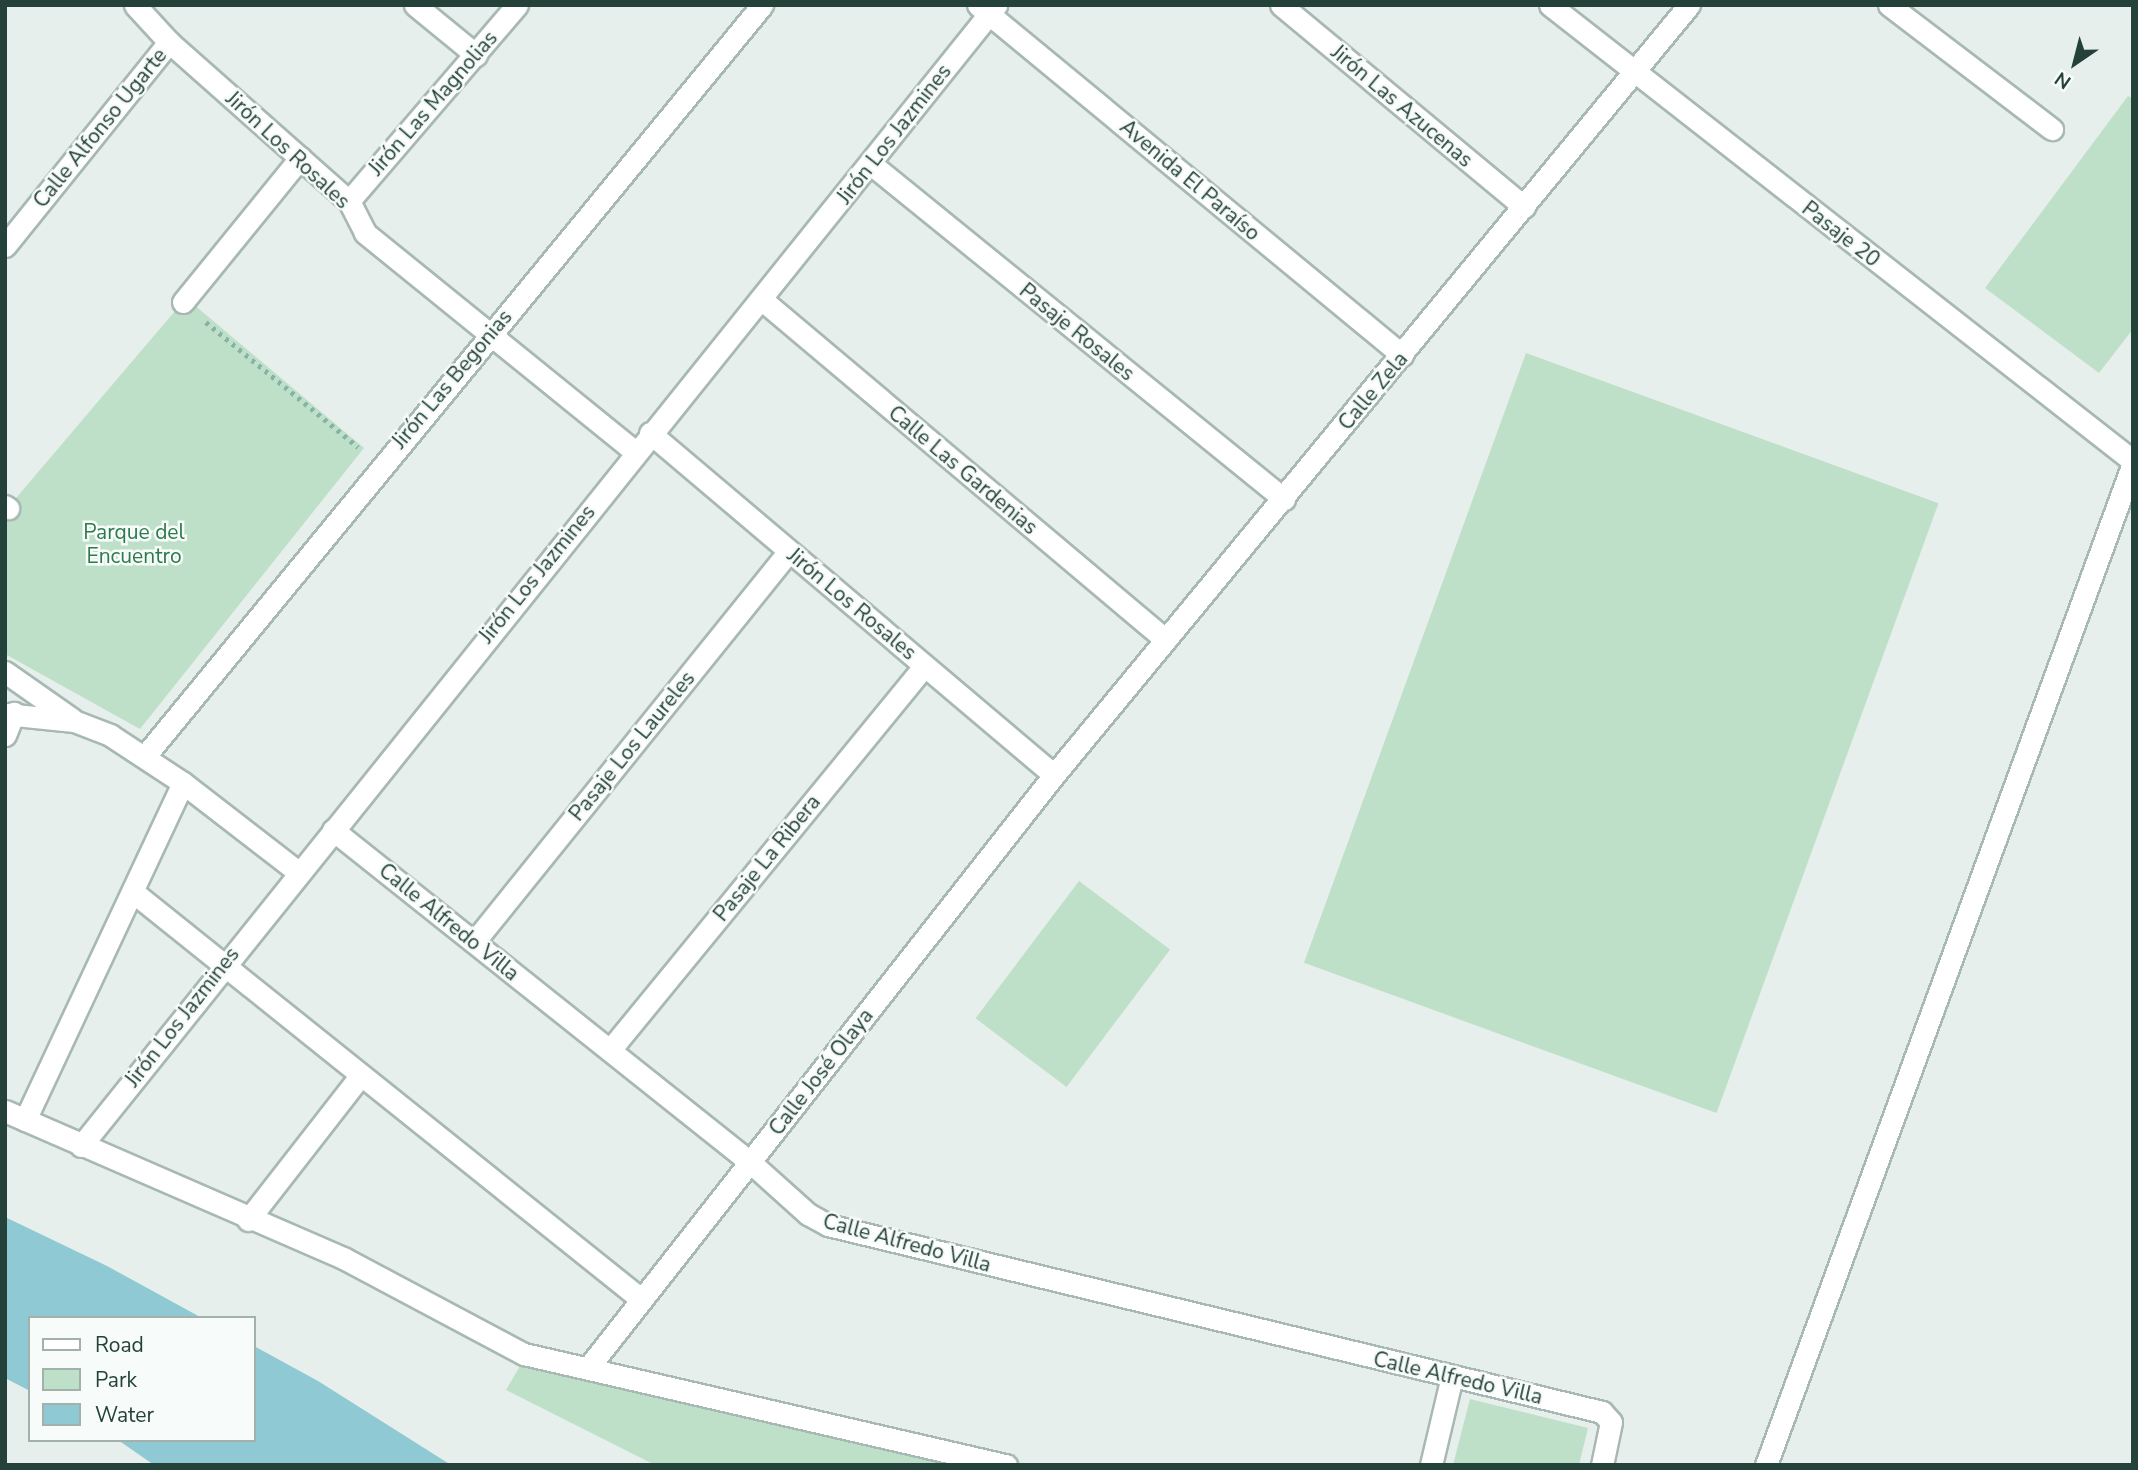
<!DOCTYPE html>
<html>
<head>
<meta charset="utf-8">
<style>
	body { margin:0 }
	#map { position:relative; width:2138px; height:1470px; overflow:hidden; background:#e6efeb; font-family:"Nunito Sans",sans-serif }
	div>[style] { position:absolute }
	.green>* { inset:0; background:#bfe0c8; transform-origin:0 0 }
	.water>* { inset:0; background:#8ec9d4 }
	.path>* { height:4.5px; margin-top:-2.25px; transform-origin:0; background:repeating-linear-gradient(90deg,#86b3a5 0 3.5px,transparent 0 8.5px) }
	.roads { filter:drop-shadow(2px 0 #a8b8b2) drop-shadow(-2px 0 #a8b8b2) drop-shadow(0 2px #a8b8b2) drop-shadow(0 -2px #a8b8b2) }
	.pedestrian>* { height:21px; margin:-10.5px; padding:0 10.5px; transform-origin:10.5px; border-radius:10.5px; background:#fff }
	.minor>* { height:21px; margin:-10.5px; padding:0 10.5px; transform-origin:10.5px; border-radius:10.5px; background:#fff }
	span { translate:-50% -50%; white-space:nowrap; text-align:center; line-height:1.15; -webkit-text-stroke:5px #f7fbf9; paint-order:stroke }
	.street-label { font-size:21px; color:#24423a }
	.park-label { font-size:21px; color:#2d7a4b }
	.frame { position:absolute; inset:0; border:7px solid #24423a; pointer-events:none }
	.legend { position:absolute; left:28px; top:1316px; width:228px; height:126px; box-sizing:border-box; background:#f7fbf9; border:2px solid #a3b1ad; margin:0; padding:9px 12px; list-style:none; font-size:21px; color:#24423a }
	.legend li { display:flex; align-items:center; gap:14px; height:35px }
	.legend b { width:35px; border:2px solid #a3b1ad }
	.north { position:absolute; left:2040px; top:28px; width:70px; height:70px; -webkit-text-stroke:5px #f7fbf9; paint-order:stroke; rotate:215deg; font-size:19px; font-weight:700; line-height:28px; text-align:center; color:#24423a }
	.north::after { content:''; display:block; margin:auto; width:24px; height:32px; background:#24423a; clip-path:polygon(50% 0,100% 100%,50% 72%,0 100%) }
</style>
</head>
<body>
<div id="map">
	<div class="green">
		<div style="clip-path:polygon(2128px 96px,2133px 99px,2133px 329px,2099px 373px,1985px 288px)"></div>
		<div style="clip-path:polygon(186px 298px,364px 448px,140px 729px,5px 654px,5px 511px)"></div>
		<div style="left:1526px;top:353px;width:439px;height:649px;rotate:20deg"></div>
		<div style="left:1079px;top:881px;width:114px;height:172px;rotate:37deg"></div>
		<div style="clip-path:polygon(520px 1366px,948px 1465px,655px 1465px,506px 1390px)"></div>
		<div style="clip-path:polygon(1470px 1399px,1588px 1428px,1579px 1465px,1453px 1465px)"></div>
	</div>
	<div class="water">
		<div style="clip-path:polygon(5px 1217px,107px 1266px,202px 1318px,30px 1318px,30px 1391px,5px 1378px)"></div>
		<div style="clip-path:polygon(254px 1346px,318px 1381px,451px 1465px,154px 1465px,118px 1440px,254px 1440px)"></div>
	</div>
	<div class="path">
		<div style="left:206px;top:322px;width:197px;rotate:39.4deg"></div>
	</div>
	<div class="roads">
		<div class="pedestrian">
			<div style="left:135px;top:5px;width:50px;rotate:47.4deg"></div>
			<div style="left:349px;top:201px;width:36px;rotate:63deg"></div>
			<div style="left:365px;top:233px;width:348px;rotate:39deg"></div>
			<div style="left:761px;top:299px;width:529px;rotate:40.1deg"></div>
			<div style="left:183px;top:302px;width:186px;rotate:-50.9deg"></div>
			<div style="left:650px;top:433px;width:529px;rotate:40.25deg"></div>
			<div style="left:5px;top:506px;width:4px;rotate:34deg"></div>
		</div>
		<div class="minor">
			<div style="left:415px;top:5px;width:79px;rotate:39.3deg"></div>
			<div style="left:978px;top:5px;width:550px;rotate:39.54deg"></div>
			<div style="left:1281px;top:5px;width:316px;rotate:39.7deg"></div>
			<div style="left:1550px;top:5px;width:740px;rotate:38.03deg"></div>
			<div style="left:1889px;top:5px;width:205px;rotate:37.3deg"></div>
			<div style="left:871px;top:164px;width:532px;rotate:39.05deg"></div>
			<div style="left:5px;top:246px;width:262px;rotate:-51.2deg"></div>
			<div style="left:169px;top:42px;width:240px;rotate:41.5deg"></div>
			<div style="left:349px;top:201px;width:258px;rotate:-49.4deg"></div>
			<div style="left:5px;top:672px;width:82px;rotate:35deg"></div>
			<div style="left:5px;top:714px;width:69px;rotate:5.8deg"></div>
			<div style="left:74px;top:721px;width:39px;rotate:21deg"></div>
			<div style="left:110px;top:735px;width:87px;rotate:33.3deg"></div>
			<div style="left:183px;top:783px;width:144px;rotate:37.7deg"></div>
			<div style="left:5px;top:735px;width:24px;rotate:-68deg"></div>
			<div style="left:145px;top:756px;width:972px;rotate:-50.59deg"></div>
			<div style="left:333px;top:830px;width:533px;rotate:38.53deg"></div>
			<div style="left:750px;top:1162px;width:78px;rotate:41.9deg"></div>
			<div style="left:808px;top:1214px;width:23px;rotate:29deg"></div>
			<div style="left:828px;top:1225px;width:796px;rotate:13.58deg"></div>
			<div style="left:1602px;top:1412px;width:13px;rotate:48deg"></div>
			<div style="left:1611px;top:1422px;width:44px;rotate:101.8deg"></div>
			<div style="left:133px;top:892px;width:652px;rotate:38.71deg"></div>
			<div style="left:474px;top:942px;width:502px;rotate:-51.14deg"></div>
			<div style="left:610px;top:1050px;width:496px;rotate:-50.7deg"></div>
			<div style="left:5px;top:1111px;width:371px;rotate:23.5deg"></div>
			<div style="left:345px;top:1259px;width:203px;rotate:28deg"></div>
			<div style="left:524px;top:1354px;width:495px;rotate:13deg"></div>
			<div style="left:25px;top:1120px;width:372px;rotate:-64.9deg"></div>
			<div style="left:81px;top:1146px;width:1463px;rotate:-51.27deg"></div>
			<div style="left:248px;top:1220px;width:182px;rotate:-52.1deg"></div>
			<div style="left:588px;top:1368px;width:754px;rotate:-51.84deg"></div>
			<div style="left:1054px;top:775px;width:998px;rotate:-50.49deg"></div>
			<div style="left:1431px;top:1465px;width:91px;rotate:-76.7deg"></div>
			<div style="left:1766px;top:1465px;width:1067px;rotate:-69.88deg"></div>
		</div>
	</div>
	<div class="street-label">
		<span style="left:433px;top:103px;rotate:-49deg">Jirón Las Magnolias</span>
		<span style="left:1402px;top:106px;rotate:40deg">Jirón Las Azucenas</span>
		<span style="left:100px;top:128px;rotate:-51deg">Calle Alfonso Ugarte</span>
		<span style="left:894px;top:134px;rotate:-52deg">Jirón Los Jazmines</span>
		<span style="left:288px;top:150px;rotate:43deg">Jirón Los Rosales</span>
		<span style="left:1190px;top:180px;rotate:40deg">Avenida El Paraíso</span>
		<span style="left:1841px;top:234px;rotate:38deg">Pasaje 20</span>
		<span style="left:1077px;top:332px;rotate:39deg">Pasaje Rosales</span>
		<span style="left:452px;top:379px;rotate:-50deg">Jirón Las Begonias</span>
		<span style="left:1373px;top:391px;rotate:-50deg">Calle Zela</span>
		<span style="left:963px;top:470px;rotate:40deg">Calle Las Gardenias</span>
		<span style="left:537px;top:574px;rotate:-51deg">Jirón Los Jazmines</span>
		<span style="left:852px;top:604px;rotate:40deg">Jirón Los Rosales</span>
		<span style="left:632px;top:746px;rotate:-51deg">Pasaje Los Laureles</span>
		<span style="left:767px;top:858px;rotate:-51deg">Pasaje La Ribera</span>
		<span style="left:449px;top:922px;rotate:39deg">Calle Alfredo Villa</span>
		<span style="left:182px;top:1017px;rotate:-52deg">Jirón Los Jazmines</span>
		<span style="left:821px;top:1072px;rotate:-52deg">Calle José Olaya</span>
		<span style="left:907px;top:1243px;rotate:15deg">Calle Alfredo Villa</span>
		<span style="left:1458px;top:1378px;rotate:13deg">Calle Alfredo Villa</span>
	</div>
	<div class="park-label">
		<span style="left:134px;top:544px">Parque del<br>Encuentro</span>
	</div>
	<div class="frame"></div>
	<ul class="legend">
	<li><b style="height:9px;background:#fff"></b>Road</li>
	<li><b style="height:19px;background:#bfe0c8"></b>Park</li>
	<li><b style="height:19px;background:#8ec9d4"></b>Water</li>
	</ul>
	<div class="north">N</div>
</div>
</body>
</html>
